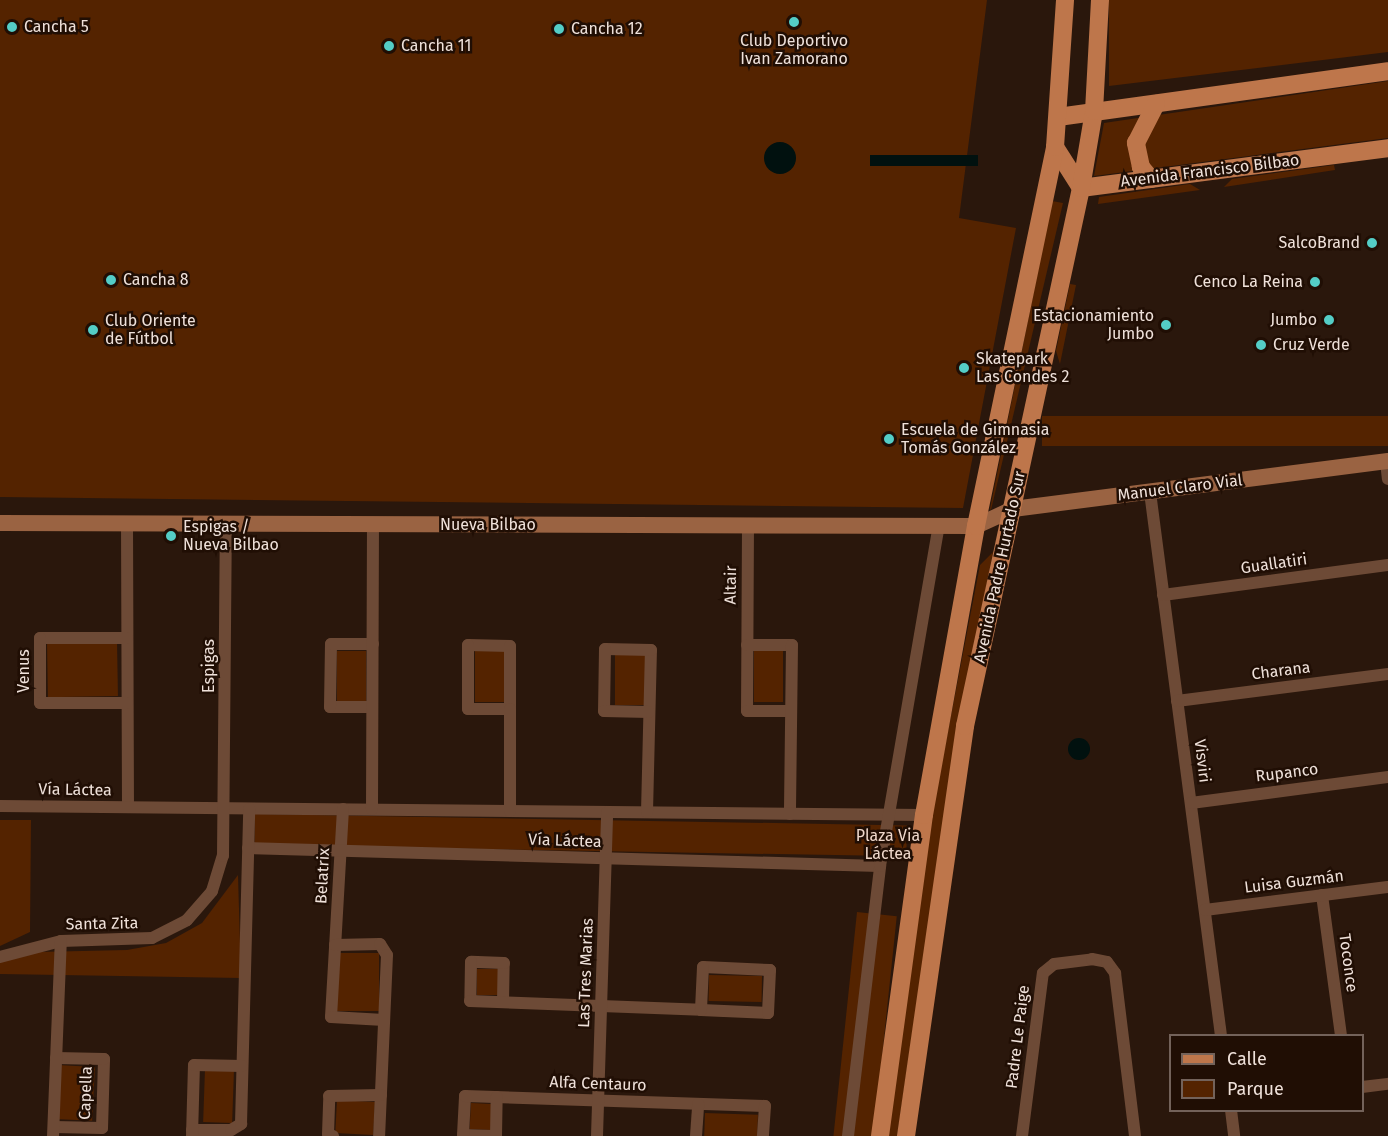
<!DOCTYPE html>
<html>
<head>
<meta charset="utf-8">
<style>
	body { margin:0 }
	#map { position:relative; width:1388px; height:1136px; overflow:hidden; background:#2a170c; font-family:"Fira Sans",sans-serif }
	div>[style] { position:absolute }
	.green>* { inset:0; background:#542300; transform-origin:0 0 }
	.water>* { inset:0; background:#01110f; transform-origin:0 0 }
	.round { border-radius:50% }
	.street>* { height:12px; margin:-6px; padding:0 6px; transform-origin:6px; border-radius:6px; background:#6d4a36 }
	.secondary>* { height:16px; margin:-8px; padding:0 8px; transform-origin:8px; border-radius:8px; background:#9a6342 }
	.primary>* { height:18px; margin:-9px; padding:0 9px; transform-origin:9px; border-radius:9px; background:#be764b }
	.dots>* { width:16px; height:16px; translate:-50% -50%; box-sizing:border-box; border:3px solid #200e04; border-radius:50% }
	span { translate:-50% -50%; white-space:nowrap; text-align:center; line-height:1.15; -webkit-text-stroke:5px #200e04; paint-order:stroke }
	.poi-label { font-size:16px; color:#efe1da }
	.left { translate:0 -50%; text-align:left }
	.right { translate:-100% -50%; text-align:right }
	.street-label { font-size:16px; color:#efe1da }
	.park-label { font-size:16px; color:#efd8cb }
	.legend { position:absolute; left:1169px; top:1034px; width:195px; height:78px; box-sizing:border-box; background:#200e04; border:2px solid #73625a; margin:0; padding:8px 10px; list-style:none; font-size:18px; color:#efe1da }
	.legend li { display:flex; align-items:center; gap:12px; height:30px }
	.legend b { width:30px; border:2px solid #73625a }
</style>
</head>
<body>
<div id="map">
	<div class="green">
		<div style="clip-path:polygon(0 0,987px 0,959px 218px,1016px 228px,963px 508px,0 497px)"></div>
		<div style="clip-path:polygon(1109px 0,1388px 0,1388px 52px,1109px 86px)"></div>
		<div style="clip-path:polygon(1388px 81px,1388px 138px,1094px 176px,1104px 123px)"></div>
		<div style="clip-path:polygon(1334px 165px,1335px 170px,1224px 187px,1232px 179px)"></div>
		<div style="clip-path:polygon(1190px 184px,1200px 190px,1098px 204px,1099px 197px)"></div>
		<div style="clip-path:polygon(1052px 201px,1063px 203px,991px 510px,990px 509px)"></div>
		<div style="clip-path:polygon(1070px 284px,1076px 285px,1060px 364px,1056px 351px)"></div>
		<div style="left:1388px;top:416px;width:30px;height:346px;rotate:90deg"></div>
		<div style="clip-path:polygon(993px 552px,955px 745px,897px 1136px,887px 1136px,929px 830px,980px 565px)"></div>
		<div style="left:117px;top:641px;width:55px;height:70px;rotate:89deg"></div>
		<div style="left:337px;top:651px;width:29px;height:50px"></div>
		<div style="left:504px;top:651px;width:51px;height:29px;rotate:90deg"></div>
		<div style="left:754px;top:651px;width:29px;height:51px"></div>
		<div style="left:615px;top:654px;width:30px;height:51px"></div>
		<div style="left:255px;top:814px;width:652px;height:31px;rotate:1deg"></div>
		<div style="clip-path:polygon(0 820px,31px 820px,30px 932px,0 946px)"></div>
		<div style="clip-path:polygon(238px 875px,241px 978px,0 974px,0 962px,37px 952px,127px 950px,166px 943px,202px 923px)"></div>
		<div style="left:857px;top:912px;width:40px;height:226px;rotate:6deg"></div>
		<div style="left:337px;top:953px;width:42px;height:58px"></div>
		<div style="left:477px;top:969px;width:21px;height:26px"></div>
		<div style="left:709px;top:975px;width:53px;height:26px;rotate:1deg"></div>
		<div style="left:58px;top:1065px;width:37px;height:54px;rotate:3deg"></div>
		<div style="left:205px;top:1069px;width:29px;height:53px;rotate:2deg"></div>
		<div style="left:337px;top:1100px;width:38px;height:33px;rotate:3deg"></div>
		<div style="left:471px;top:1103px;width:21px;height:26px;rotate:3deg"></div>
		<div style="left:705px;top:1113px;width:53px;height:23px;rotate:2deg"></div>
	</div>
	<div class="water">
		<div class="round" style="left:764px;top:142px;width:32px;height:32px"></div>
		<div style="left:978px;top:155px;width:11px;height:108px;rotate:90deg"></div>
		<div class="round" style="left:1068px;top:738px;width:22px;height:22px"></div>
	</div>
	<div class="street">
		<div style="left:1386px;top:461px;width:18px;rotate:84deg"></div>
		<div style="left:1150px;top:492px;width:549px;rotate:82.56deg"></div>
		<div style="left:127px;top:523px;width:284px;rotate:89.8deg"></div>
		<div style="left:748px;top:525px;width:186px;rotate:90.3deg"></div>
		<div style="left:747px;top:711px;width:44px"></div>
		<div style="left:1163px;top:595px;width:227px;rotate:-7.6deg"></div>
		<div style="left:127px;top:638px;width:87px;rotate:180deg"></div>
		<div style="left:40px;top:638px;width:65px;rotate:90deg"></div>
		<div style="left:40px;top:703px;width:87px"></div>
		<div style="left:468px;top:645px;width:42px;rotate:1.4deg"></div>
		<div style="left:510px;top:646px;width:63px;rotate:90deg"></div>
		<div style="left:510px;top:709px;width:42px;rotate:180deg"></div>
		<div style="left:468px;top:709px;width:64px;rotate:-90deg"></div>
		<div style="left:747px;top:645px;width:45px"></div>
		<div style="left:792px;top:645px;width:169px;rotate:90.7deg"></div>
		<div style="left:1177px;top:701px;width:213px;rotate:-7.3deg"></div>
		<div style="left:372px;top:707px;width:42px;rotate:180deg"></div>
		<div style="left:330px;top:707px;width:63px;rotate:-89.1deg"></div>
		<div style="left:331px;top:644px;width:42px"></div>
		<div style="left:1191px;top:803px;width:199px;rotate:-7.5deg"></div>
		<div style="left:0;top:806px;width:924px;rotate:0.56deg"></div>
		<div style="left:343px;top:809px;width:208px;rotate:93.3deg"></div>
		<div style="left:331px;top:1017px;width:53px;rotate:3.2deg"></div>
		<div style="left:372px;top:809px;width:285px;rotate:-89.8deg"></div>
		<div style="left:510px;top:811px;width:102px;rotate:-90deg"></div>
		<div style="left:647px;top:812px;width:162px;rotate:-88.6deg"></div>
		<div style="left:651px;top:650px;width:46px;rotate:-178.8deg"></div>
		<div style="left:605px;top:649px;width:62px;rotate:90.9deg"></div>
		<div style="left:604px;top:711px;width:45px;rotate:1.3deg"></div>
		<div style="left:248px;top:848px;width:632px;rotate:1.63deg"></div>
		<div style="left:1322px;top:895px;width:142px;rotate:82.3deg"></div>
		<div style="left:1205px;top:910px;width:184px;rotate:-7.2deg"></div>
		<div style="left:335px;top:945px;width:45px;rotate:-1.3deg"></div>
		<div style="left:380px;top:944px;width:13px;rotate:58deg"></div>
		<div style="left:387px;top:955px;width:181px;rotate:92.5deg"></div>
		<div style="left:0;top:957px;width:63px;rotate:-14.7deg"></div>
		<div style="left:61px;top:941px;width:91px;rotate:-1.9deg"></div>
		<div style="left:152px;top:938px;width:39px;rotate:-27deg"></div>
		<div style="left:187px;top:920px;width:38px;rotate:-49deg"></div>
		<div style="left:212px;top:891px;width:37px;rotate:-73deg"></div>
		<div style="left:223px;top:856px;width:332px;rotate:-89.5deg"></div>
		<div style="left:503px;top:1002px;width:39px;rotate:-89deg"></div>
		<div style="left:504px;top:963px;width:33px;rotate:-178deg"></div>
		<div style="left:471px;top:962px;width:39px;rotate:91deg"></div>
		<div style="left:470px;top:1001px;width:231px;rotate:2.2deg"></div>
		<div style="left:701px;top:1010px;width:67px;rotate:2.6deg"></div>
		<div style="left:768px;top:1013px;width:43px;rotate:-87.3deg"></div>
		<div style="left:770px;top:970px;width:67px;rotate:-177.4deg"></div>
		<div style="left:703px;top:967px;width:43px;rotate:92.7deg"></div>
		<div style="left:1362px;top:1087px;width:26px;rotate:-7deg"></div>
		<div style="left:1231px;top:1110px;width:26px;rotate:83deg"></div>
		<div style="left:54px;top:1127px;width:48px;rotate:1.2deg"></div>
		<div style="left:102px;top:1128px;width:69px;rotate:-88.3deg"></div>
		<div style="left:104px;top:1059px;width:48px;rotate:-178.8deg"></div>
		<div style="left:192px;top:1130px;width:39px"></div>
		<div style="left:231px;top:1130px;width:12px;rotate:-31deg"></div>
		<div style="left:241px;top:1124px;width:315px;rotate:-88.5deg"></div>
		<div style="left:53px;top:1136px;width:195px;rotate:-87.7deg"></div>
		<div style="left:192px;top:1136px;width:71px;rotate:-88.4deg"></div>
		<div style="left:194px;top:1065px;width:48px;rotate:1.2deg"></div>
		<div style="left:333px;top:1136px;width:5px;rotate:-158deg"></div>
		<div style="left:328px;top:1134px;width:38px;rotate:-88deg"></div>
		<div style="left:329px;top:1096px;width:52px;rotate:-1.1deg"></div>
		<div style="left:493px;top:1136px;width:30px;rotate:-178deg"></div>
		<div style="left:463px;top:1135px;width:39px;rotate:-87deg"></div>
		<div style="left:465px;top:1096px;width:300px;rotate:1.9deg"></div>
		<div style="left:765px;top:1106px;width:30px;rotate:94deg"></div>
		<div style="left:496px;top:1136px;width:39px;rotate:-89deg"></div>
		<div style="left:597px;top:1136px;width:324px;rotate:-88.2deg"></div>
		<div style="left:696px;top:1136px;width:32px;rotate:-86deg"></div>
		<div style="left:848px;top:1136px;width:272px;rotate:-83.2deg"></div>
		<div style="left:880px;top:866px;width:345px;rotate:-80.2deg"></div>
		<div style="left:1022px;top:1136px;width:164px;rotate:-82.7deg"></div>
		<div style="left:1043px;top:973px;width:14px;rotate:-39deg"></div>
		<div style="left:1054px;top:964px;width:38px;rotate:-7deg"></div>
		<div style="left:1092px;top:959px;width:15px;rotate:11deg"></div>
		<div style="left:1107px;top:962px;width:14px;rotate:54deg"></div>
		<div style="left:1115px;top:973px;width:164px;rotate:83deg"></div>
	</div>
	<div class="secondary">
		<div style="left:0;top:523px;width:976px;rotate:0.18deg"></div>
		<div style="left:976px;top:526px;width:41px;rotate:-24.7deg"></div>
		<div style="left:1013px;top:509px;width:378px;rotate:-7.3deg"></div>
	</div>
	<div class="primary">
		<div style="left:1058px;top:117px;width:333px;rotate:-7.9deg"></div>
		<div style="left:1055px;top:147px;width:49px;rotate:57.6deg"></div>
		<div style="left:1151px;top:179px;width:16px;rotate:-130deg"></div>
		<div style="left:1141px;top:167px;width:25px;rotate:-102deg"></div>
		<div style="left:1136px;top:143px;width:44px;rotate:-62.9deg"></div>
		<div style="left:1081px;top:188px;width:310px;rotate:-7.4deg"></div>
		<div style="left:880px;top:1136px;width:324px;rotate:-82.2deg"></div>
		<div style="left:924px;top:815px;width:294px;rotate:-79.8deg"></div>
		<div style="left:976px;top:526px;width:387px;rotate:-78.2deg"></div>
		<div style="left:1055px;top:147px;width:147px;rotate:-86.1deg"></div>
		<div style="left:906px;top:1136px;width:414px;rotate:-81.8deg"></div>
		<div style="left:965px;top:726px;width:550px;rotate:-77.83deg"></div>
		<div style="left:1081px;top:188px;width:78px;rotate:-80.4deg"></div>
		<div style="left:1094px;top:111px;width:111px;rotate:-86.9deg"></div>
	</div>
	<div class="dots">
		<div style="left:794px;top:22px;background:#54cdc6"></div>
		<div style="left:12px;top:27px;background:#54cdc6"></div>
		<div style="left:559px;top:29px;background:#54cdc6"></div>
		<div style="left:389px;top:46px;background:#54cdc6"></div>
		<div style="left:1372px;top:243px;background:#54cdc6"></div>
		<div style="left:111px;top:280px;background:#54cdc6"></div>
		<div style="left:1315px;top:282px;background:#54cdc6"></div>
		<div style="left:1329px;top:320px;background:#54cdc6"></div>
		<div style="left:1166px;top:325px;background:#54cdc6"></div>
		<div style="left:93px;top:330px;background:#54cdc6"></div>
		<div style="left:1261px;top:345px;background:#54cdc6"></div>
		<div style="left:964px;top:368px;background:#54cdc6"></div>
		<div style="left:889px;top:439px;background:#54cdc6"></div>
		<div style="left:171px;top:536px;background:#54cdc6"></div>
	</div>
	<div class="poi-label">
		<span class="left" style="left:24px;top:27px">Cancha 5</span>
		<span class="left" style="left:571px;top:29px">Cancha 12</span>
		<span style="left:794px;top:50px">Club Deportivo<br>Ivan Zamorano</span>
		<span class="left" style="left:401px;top:46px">Cancha 11</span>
		<span class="right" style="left:1360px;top:243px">SalcoBrand</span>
		<span class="left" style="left:123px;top:280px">Cancha 8</span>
		<span class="right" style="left:1303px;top:282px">Cenco La Reina</span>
		<span class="right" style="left:1154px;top:325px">Estacionamiento<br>Jumbo</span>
		<span class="right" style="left:1317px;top:320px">Jumbo</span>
		<span class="left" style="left:105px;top:330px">Club Oriente<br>de Fútbol</span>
		<span class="left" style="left:1273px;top:345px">Cruz Verde</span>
		<span class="left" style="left:976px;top:368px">Skatepark<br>Las Condes 2</span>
		<span class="left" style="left:901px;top:439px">Escuela de Gimnasia<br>Tomás González</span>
		<span class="left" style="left:183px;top:536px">Espigas /<br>Nueva Bilbao</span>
	</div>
	<div class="street-label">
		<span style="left:1210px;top:171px;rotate:-7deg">Avenida Francisco Bilbao</span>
		<span style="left:1180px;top:488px;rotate:-7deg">Manuel Claro Vial</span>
		<span style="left:488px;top:525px">Nueva Bilbao</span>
		<span style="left:1274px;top:564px;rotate:-8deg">Guallatiri</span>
		<span style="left:1000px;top:567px;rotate:-78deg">Avenida Padre Hurtado Sur</span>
		<span style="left:731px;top:585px;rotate:-89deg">Altair</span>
		<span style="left:209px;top:666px;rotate:-90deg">Espigas</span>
		<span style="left:24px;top:671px;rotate:-90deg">Venus</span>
		<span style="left:1281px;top:671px;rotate:-7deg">Charana</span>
		<span style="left:1202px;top:761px;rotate:83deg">Visviri</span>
		<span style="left:1287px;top:773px;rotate:-7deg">Rupanco</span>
		<span style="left:75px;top:790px;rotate:1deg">Vía Láctea</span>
		<span style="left:565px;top:841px;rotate:2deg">Vía Láctea</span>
		<span style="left:323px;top:876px;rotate:-87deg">Belatrix</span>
		<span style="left:1294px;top:882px;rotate:-7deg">Luisa Guzmán</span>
		<span style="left:102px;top:924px;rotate:-1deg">Santa Zita</span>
		<span style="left:1348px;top:963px;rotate:82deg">Toconce</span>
		<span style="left:586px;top:973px;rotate:-88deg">Las Tres Marias</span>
		<span style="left:1018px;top:1037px;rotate:-83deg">Padre Le Paige</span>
		<span style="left:598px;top:1084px;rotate:2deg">Alfa Centauro</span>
		<span style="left:86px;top:1093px;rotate:-88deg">Capella</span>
	</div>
	<div class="park-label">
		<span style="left:888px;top:845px">Plaza Via<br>Láctea</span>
	</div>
	<ul class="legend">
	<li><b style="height:8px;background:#be764b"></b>Calle</li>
	<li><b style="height:16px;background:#542300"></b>Parque</li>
	</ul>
</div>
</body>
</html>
